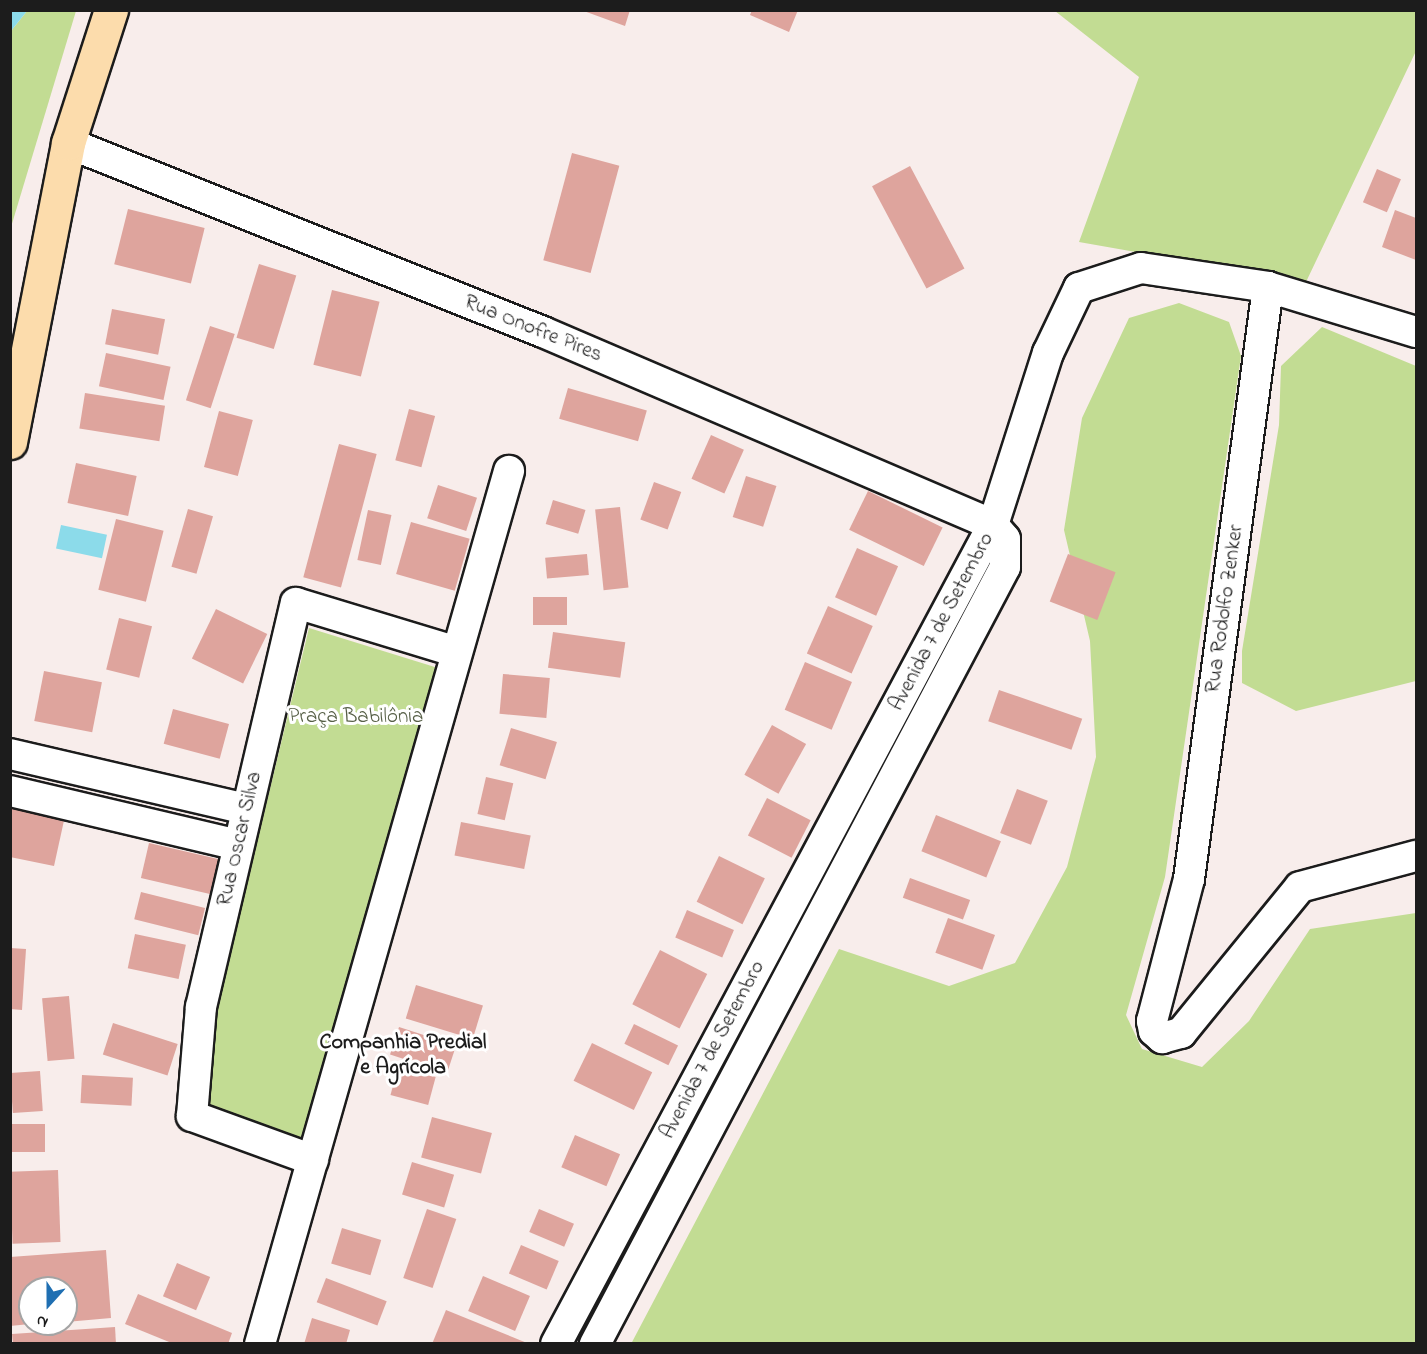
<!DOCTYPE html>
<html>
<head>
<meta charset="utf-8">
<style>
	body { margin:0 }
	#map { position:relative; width:1427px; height:1354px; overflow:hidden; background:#f8edeb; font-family:"Indie Flower",sans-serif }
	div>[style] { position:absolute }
	.green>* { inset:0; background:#c2dc93 }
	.water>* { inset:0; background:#8cdbea; transform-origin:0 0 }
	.building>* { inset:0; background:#dea49d; transform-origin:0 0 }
	.roads { filter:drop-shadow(2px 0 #1c1c1c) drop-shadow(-2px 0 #1c1c1c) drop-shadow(0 2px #1c1c1c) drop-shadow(0 -2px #1c1c1c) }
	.minor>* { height:30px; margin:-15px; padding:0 15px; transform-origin:15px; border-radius:15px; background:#fff }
	.major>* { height:33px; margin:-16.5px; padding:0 16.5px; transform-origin:16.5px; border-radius:16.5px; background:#fcdcac }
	span { translate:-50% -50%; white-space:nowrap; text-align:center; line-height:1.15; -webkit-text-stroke:6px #fff; paint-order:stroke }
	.street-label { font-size:21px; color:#1c1c1c }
	.park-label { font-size:21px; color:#565f46 }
	.neighbourhood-label { font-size:22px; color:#1c1c1c; font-weight:700 }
	.frame { position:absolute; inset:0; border:12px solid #1c1c1c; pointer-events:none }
	.north { position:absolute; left:18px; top:1276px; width:60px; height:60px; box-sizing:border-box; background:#fff; border:2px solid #a4a4a4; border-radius:50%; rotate:201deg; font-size:16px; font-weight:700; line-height:24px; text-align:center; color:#1c1c1c }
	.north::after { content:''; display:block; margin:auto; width:21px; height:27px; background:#1f6fb2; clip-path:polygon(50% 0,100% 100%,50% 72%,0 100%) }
</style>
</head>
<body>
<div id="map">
	<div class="green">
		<div style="clip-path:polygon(27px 11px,76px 11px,11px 227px,11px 31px)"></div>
		<div style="clip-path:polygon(1055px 11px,1416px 11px,1416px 51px,1306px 282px,1079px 242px,1139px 77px)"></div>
		<div style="clip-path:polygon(1179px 303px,1229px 322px,1241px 356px,1165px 877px,1126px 1015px,1142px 1049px,1202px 1067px,1249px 1021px,1310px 929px,1416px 913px,1416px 1343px,631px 1344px,839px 949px,949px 986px,1015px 963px,1067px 867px,1096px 757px,1090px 641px,1064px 530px,1082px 418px,1129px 318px)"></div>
		<div style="clip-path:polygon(1322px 327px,1416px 366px,1416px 681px,1296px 711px,1242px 683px,1242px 651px,1279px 425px,1281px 366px)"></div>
		<div style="clip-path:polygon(309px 628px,438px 668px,308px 1141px,208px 1108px,218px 1003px)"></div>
	</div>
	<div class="water">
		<div style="clip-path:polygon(11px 10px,27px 11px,11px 31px,10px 11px)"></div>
		<div style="left:61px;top:525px;width:47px;height:24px;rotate:12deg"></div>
	</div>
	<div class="building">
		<div style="clip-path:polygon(581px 10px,630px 10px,625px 26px)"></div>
		<div style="clip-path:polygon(752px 10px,798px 10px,789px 32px,750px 15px)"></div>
		<div style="left:572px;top:153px;width:49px;height:111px;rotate:15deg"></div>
		<div style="left:910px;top:166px;width:116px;height:43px;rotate:62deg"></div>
		<div style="left:1377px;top:169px;width:26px;height:36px;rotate:23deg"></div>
		<div style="left:128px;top:209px;width:79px;height:57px;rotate:14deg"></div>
		<div style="clip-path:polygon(1395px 210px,1416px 218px,1416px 260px,1382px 247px)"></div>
		<div style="left:259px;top:264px;width:39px;height:77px;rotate:17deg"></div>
		<div style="left:332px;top:290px;width:49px;height:77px;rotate:14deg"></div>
		<div style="left:112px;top:309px;width:54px;height:36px;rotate:11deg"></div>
		<div style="left:210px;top:326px;width:26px;height:78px;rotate:18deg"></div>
		<div style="left:106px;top:353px;width:66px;height:34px;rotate:12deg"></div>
		<div style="left:568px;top:388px;width:82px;height:32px;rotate:16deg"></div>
		<div style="left:85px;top:393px;width:81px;height:36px;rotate:9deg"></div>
		<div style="left:409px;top:409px;width:27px;height:53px;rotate:15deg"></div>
		<div style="left:219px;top:411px;width:35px;height:58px;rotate:15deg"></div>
		<div style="left:711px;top:435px;width:36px;height:48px;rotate:24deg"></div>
		<div style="left:339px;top:444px;width:39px;height:138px;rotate:15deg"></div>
		<div style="left:76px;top:463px;width:62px;height:41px;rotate:12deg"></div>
		<div style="left:746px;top:476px;width:32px;height:43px;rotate:18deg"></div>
		<div style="left:654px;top:482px;width:29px;height:40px;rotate:20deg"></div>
		<div style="left:438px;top:485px;width:41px;height:35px;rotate:18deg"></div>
		<div style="left:868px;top:491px;width:83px;height:43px;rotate:26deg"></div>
		<div style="left:553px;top:500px;width:34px;height:25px;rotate:17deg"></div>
		<div style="left:620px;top:507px;width:81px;height:25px;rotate:84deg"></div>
		<div style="left:188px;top:509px;width:26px;height:60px;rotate:16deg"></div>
		<div style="left:368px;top:510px;width:24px;height:51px;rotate:12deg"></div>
		<div style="left:116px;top:519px;width:49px;height:73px;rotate:14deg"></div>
		<div style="left:411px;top:522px;width:61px;height:54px;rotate:16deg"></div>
		<div style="left:857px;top:548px;width:45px;height:54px;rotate:24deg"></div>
		<div style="left:587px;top:554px;width:21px;height:42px;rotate:85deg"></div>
		<div style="left:1068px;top:554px;width:51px;height:51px;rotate:21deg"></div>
		<div style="left:533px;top:597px;width:34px;height:28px"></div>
		<div style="left:828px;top:606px;width:49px;height:52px;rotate:24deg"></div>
		<div style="left:216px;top:609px;width:57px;height:55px;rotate:26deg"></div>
		<div style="left:119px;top:618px;width:34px;height:53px;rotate:14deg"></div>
		<div style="left:553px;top:632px;width:73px;height:36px;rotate:8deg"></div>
		<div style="left:805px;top:662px;width:51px;height:52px;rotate:23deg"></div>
		<div style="left:44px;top:671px;width:59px;height:51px;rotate:11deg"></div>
		<div style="left:503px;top:674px;width:47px;height:40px;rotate:5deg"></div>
		<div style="left:999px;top:690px;width:88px;height:33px;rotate:19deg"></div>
		<div style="left:173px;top:709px;width:58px;height:36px;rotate:15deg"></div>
		<div style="left:772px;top:725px;width:39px;height:57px;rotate:29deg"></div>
		<div style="left:511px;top:728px;width:48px;height:39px;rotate:17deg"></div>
		<div style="left:486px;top:777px;width:28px;height:38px;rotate:13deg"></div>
		<div style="left:1017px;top:789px;width:33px;height:47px;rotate:21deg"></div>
		<div style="left:767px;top:798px;width:49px;height:42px;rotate:27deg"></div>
		<div style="clip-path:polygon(10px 805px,65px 816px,54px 866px,10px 857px)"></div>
		<div style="left:936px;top:815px;width:70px;height:39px;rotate:22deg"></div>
		<div style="left:461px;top:822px;width:71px;height:34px;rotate:11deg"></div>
		<div style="left:149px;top:843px;width:73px;height:36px;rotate:13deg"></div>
		<div style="left:719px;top:856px;width:51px;height:51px;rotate:26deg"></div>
		<div style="left:910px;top:878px;width:64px;height:21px;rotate:20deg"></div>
		<div style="left:141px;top:892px;width:66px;height:28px;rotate:14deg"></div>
		<div style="left:687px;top:910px;width:51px;height:30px;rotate:23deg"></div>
		<div style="left:948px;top:918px;width:50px;height:37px;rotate:20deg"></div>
		<div style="left:135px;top:934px;width:52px;height:35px;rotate:12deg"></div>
		<div style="clip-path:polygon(10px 948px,26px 949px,22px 1010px,10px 1009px)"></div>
		<div style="left:660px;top:950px;width:53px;height:61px;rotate:27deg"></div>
		<div style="left:416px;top:985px;width:70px;height:35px;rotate:17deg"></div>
		<div style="left:69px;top:996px;width:63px;height:27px;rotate:85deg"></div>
		<div style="left:113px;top:1023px;width:68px;height:33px;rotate:18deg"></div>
		<div style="left:634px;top:1024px;width:49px;height:22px;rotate:26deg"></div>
		<div style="left:399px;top:1027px;width:60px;height:29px;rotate:18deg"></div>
		<div style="left:592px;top:1043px;width:67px;height:42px;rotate:26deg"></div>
		<div style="left:398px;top:1067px;width:39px;height:29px;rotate:15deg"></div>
		<div style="left:40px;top:1071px;width:40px;height:30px;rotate:86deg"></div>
		<div style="left:82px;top:1075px;width:51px;height:28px;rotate:3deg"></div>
		<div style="left:432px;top:1117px;width:62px;height:42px;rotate:15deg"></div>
		<div style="left:45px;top:1124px;width:28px;height:35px;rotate:90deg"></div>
		<div style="left:575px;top:1135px;width:49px;height:35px;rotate:23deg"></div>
		<div style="left:412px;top:1162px;width:44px;height:34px;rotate:17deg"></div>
		<div style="left:58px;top:1170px;width:72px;height:48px;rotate:88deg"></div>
		<div style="left:427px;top:1209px;width:31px;height:73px;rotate:19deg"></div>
		<div style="left:539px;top:1209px;width:38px;height:25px;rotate:23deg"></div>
		<div style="left:342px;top:1228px;width:41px;height:37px;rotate:17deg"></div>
		<div style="left:521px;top:1245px;width:41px;height:31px;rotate:23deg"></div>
		<div style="clip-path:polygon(106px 1250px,111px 1318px,66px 1322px,66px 1288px,30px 1288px,30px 1324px,10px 1326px,10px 1257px)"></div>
		<div style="left:177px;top:1263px;width:36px;height:36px;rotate:23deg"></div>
		<div style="left:483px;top:1276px;width:51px;height:38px;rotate:23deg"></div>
		<div style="left:326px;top:1278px;width:65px;height:26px;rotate:21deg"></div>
		<div style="clip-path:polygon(138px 1294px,232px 1333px,228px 1344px,174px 1344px,125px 1324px)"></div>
		<div style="clip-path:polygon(446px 1310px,527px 1343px,527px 1344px,432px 1344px)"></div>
		<div style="clip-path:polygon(312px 1318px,350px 1330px,346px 1344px,304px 1344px)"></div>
		<div style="clip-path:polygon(115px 1327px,116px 1344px,13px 1344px,12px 1334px)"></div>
	</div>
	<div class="roads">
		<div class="minor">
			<div style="left:68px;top:143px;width:511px;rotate:21.7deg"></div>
			<div style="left:543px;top:332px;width:490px;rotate:23.2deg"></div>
			<div style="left:993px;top:525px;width:18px;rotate:49deg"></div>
			<div style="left:1005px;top:539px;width:28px;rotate:90deg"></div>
			<div style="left:1005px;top:567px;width:879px;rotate:117.82deg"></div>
			<div style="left:1268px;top:287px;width:597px;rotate:97.6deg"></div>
			<div style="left:1189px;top:879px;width:147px;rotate:104.6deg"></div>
			<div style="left:1152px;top:1021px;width:10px;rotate:79deg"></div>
			<div style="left:1154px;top:1031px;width:11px;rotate:41deg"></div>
			<div style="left:1162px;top:1038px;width:20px;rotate:-15deg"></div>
			<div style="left:1181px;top:1033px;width:188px;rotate:-50.8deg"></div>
			<div style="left:1300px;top:887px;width:120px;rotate:-15deg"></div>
			<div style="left:10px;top:754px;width:243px;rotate:13.1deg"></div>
			<div style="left:10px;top:791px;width:234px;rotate:13.3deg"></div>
			<div style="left:313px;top:1160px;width:129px;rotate:-160deg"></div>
			<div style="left:192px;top:1116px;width:109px;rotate:-85.3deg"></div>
			<div style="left:201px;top:1007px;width:415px;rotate:-76.8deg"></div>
			<div style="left:296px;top:603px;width:168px;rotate:16.9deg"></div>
			<div style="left:260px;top:1344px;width:908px;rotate:-74.08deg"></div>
			<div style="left:556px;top:1344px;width:928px;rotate:-61.92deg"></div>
			<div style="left:993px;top:525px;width:181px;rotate:-72.3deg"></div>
			<div style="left:1048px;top:353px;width:72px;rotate:-64.5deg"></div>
			<div style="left:1079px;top:288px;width:65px;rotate:-17.9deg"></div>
			<div style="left:1141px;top:268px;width:128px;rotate:8.5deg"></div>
			<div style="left:1268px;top:287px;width:155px;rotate:16.9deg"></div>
		</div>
		<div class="major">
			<div style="left:10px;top:442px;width:305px;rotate:-79deg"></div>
			<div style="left:68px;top:143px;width:140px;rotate:-72.1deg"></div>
		</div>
	</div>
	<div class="street-label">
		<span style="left:533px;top:329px;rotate:22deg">Rua Onofre Pires</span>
		<span style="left:1225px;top:609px;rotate:-82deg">Rua Rodolfo Zenker</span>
		<span style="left:942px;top:622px;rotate:-62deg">Avenida 7 de Setembro</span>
		<span style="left:240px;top:839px;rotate:-77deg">Rua Oscar Silva</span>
		<span style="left:713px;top:1050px;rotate:-62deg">Avenida 7 de Setembro</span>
	</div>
	<div class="park-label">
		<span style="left:356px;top:717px">Praça Babilônia</span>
	</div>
	<div class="neighbourhood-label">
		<span style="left:403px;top:1056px">Companhia Predial<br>e Agrícola</span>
	</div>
	<div class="frame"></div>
	<div class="north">N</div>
</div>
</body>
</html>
